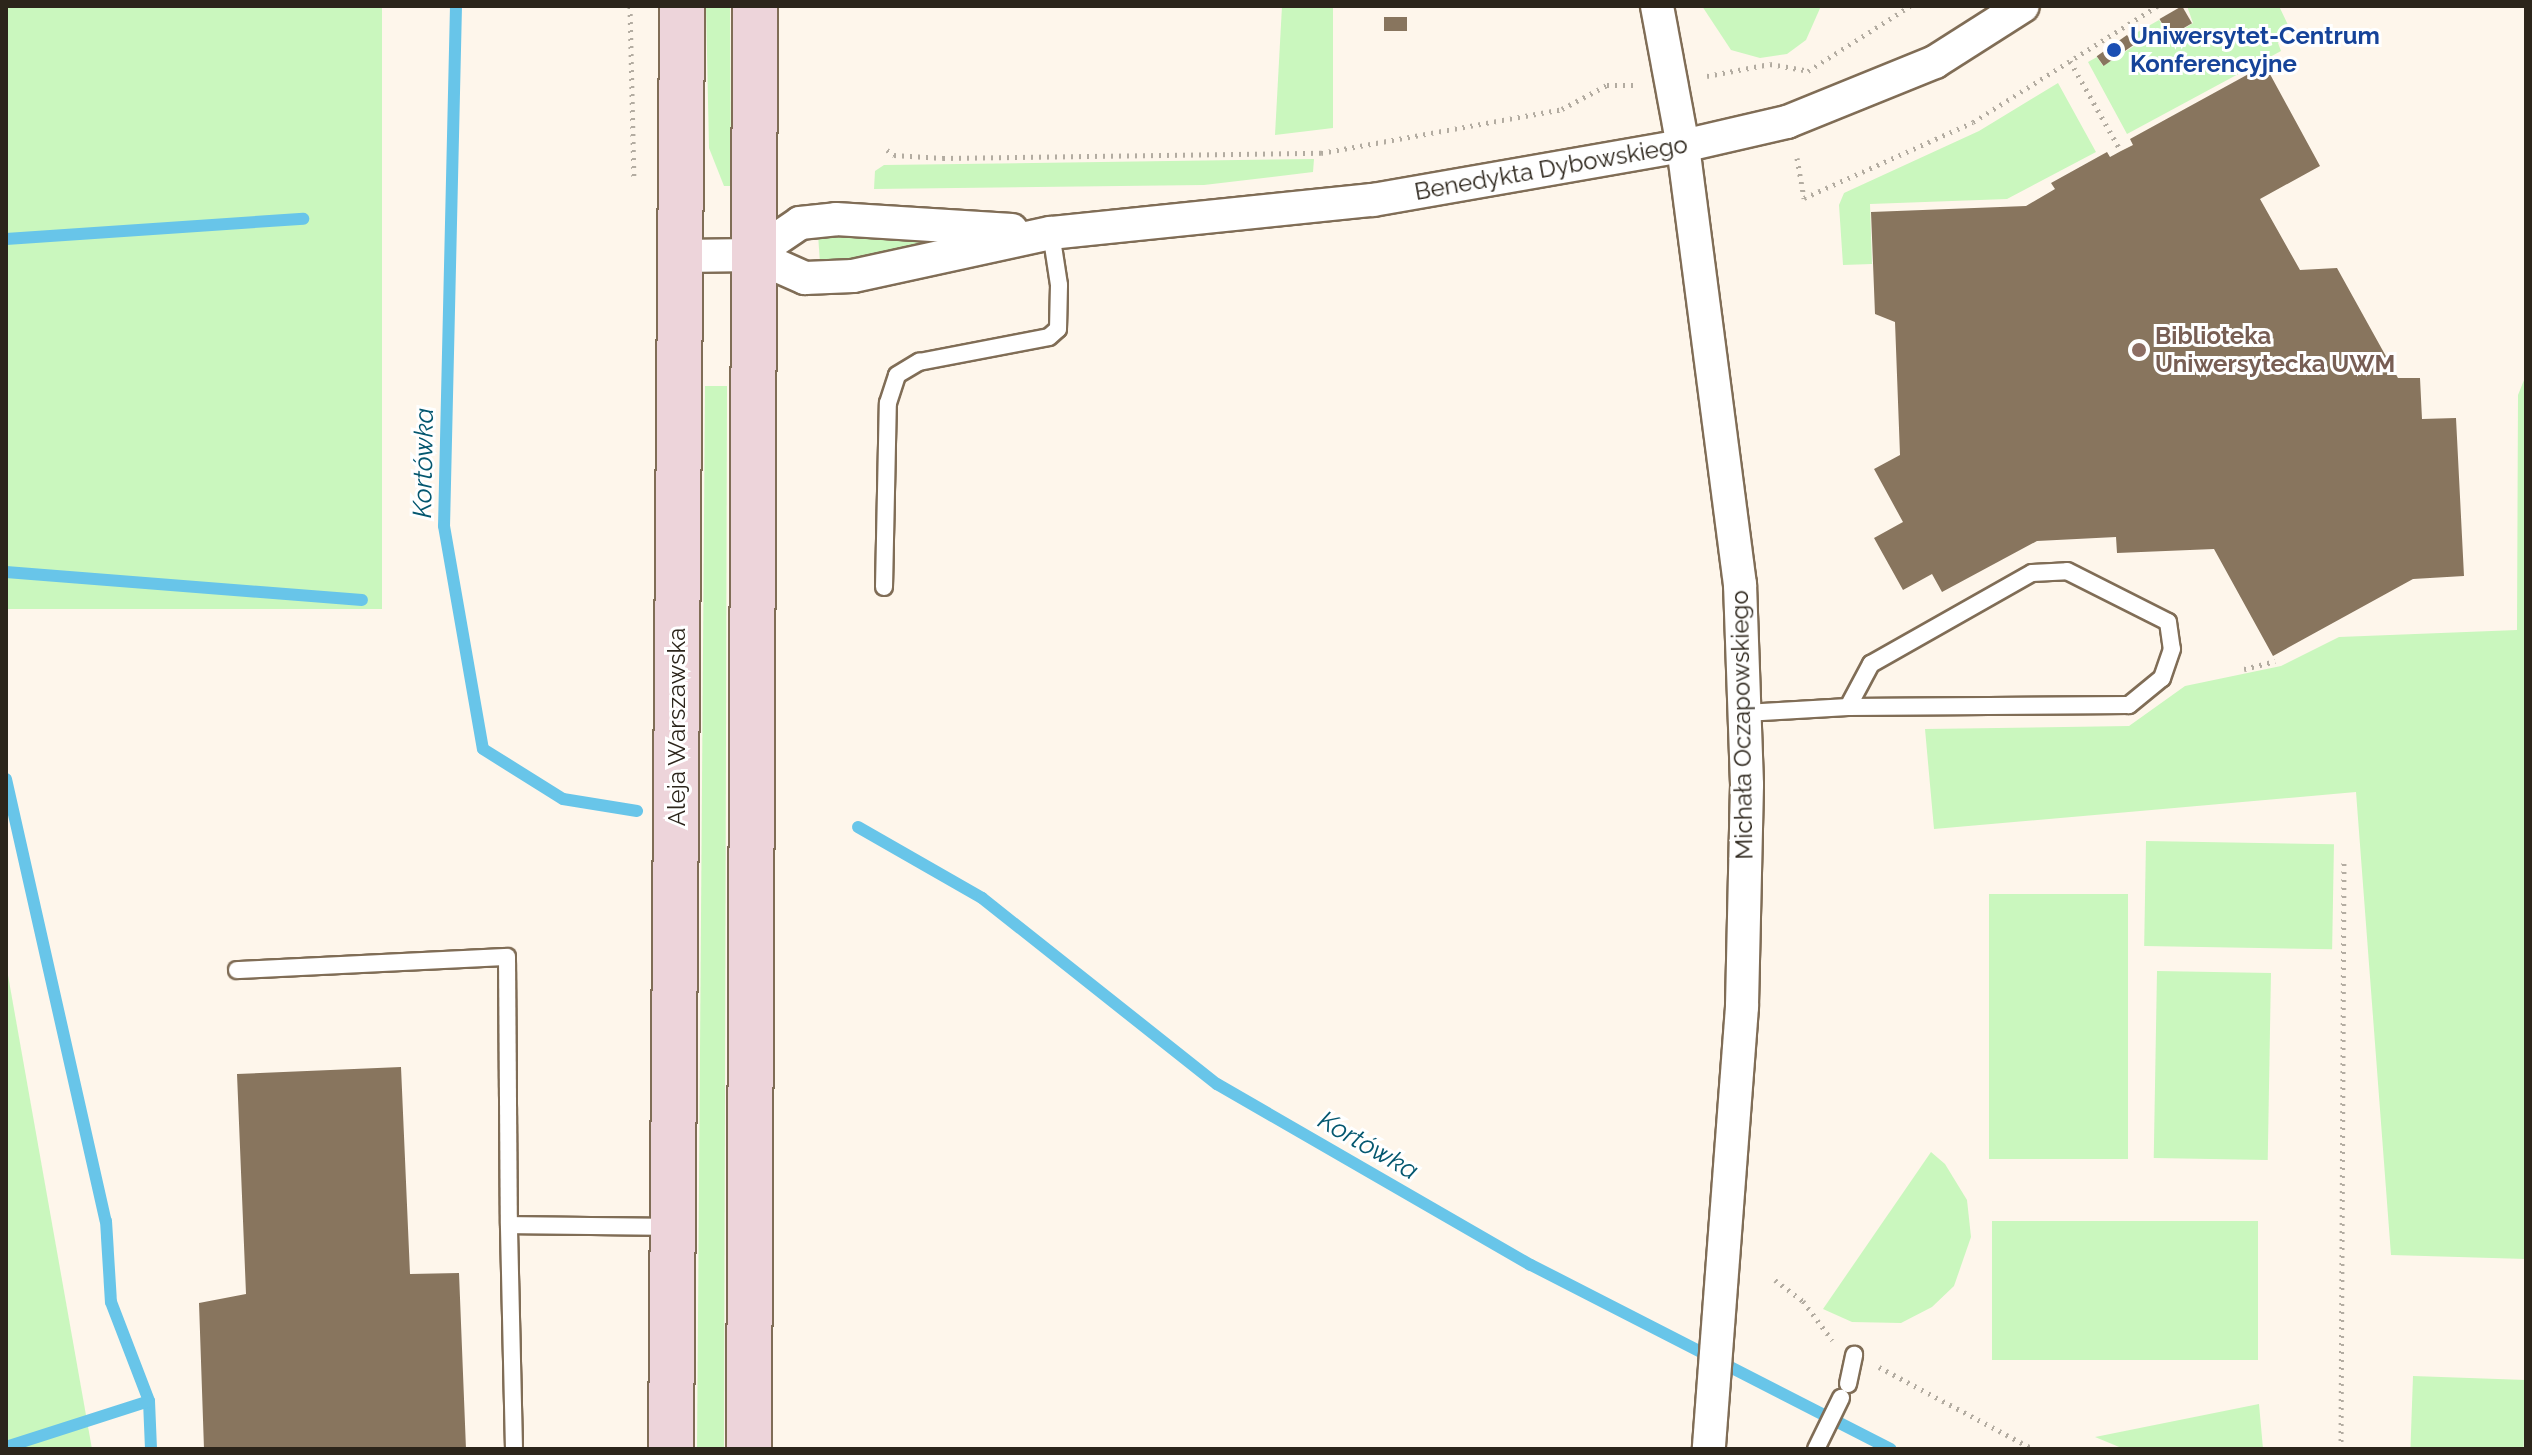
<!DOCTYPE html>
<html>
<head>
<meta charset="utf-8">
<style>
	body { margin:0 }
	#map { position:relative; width:2532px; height:1455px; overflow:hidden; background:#fef6eb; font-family:Raleway,sans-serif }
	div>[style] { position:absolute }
	.green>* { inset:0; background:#caf7be; transform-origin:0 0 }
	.stream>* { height:12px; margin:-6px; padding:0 6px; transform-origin:6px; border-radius:6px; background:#68c5e9 }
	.building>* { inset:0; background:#88755e; transform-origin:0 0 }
	.path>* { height:5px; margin-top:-2.5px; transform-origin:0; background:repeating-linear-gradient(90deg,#b3aca1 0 2px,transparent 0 8px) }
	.roads { filter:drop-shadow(2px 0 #806d56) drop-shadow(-2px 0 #806d56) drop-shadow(0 2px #806d56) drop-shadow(0 -2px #806d56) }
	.lane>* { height:16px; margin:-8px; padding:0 8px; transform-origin:8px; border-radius:8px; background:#fff }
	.street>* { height:32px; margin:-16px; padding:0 16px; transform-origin:16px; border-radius:16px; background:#fff }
	.secondary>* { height:44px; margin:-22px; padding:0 22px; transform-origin:22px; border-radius:22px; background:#edd4da }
	.dots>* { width:22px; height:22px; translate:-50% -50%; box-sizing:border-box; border:4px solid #fff; border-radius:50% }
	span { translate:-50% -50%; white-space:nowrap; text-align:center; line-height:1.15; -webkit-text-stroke:6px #fff; paint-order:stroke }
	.transit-label { font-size:24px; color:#164399; font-weight:700 }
	.left { translate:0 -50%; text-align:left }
	.street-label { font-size:24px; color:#2c251b }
	.education-label { font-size:24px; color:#785e54; font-weight:700 }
	.water-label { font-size:26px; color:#04576f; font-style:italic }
	.frame { position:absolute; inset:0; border:8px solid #2c251b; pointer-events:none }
</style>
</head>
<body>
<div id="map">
	<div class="green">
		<div style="left:6px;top:6px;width:376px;height:603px"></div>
		<div style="clip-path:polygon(706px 6px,730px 6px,731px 186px,724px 186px,709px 148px)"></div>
		<div style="clip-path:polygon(1282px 6px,1333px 6px,1333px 128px,1275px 135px)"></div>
		<div style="clip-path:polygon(1702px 6px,1821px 6px,1806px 40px,1787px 54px,1760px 58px,1731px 50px)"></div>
		<div style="clip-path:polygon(2187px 6px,2279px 6px,2288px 25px,2278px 43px,2281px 51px,2127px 134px,2088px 62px,2097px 57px,2103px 66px,2134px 46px,2129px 37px,2159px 20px,2171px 37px,2193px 23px)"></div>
		<div style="clip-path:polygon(2058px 83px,2096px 152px,2007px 199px,1870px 204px,1872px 264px,1843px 265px,1839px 205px,1844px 193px,1979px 131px)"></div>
		<div style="clip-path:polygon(1314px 159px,1313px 172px,1204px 185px,874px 189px,875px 171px,884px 165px)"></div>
		<div style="clip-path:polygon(1007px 233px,848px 264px,820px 263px,818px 234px)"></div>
		<div style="clip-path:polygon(2526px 375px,2526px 1259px,2391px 1255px,2356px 792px,1934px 829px,1925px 729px,2129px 726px,2185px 686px,2281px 666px,2339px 637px,2517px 630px,2518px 395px)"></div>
		<div style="clip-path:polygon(705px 386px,727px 386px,724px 1449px,697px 1449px)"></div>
		<div style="left:2146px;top:841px;width:188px;height:105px;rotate:1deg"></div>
		<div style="left:1989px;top:894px;width:139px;height:265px"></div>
		<div style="clip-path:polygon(6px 964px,92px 1449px,6px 1449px)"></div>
		<div style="left:2157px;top:971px;width:114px;height:187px;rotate:1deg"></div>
		<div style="clip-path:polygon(1931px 1152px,1945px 1164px,1967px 1200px,1971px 1237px,1954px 1286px,1932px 1307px,1901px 1323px,1852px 1322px,1823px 1309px)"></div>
		<div style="left:1992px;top:1221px;width:266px;height:139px"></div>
		<div style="left:2413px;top:1376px;width:113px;height:73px;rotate:2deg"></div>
		<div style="clip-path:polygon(2259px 1404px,2263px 1449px,2124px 1449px,2095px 1437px)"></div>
	</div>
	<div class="stream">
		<div style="left:456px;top:6px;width:520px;rotate:91.32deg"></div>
		<div style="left:444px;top:526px;width:226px;rotate:80.1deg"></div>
		<div style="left:483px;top:749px;width:94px;rotate:32deg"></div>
		<div style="left:563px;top:799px;width:75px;rotate:9.2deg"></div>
		<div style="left:6px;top:239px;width:298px;rotate:-3.9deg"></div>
		<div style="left:6px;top:572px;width:357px;rotate:4.5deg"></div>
		<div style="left:6px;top:779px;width:453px;rotate:77.3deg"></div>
		<div style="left:106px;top:1221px;width:81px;rotate:86.5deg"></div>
		<div style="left:111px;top:1302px;width:106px;rotate:69deg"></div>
		<div style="left:149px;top:1401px;width:48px;rotate:87.6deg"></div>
		<div style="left:858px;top:827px;width:143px;rotate:29.8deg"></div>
		<div style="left:982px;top:898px;width:300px;rotate:38.4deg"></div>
		<div style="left:1217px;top:1084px;width:362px;rotate:30deg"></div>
		<div style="left:1531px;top:1265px;width:404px;rotate:27.1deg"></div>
		<div style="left:6px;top:1447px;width:150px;rotate:-17.8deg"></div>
	</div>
	<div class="building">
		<div style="left:2182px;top:6px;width:20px;height:26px;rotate:60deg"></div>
		<div style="left:1384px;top:17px;width:23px;height:14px"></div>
		<div style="left:2127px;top:35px;width:12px;height:37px;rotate:55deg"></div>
		<div style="clip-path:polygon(2265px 65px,2320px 166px,2260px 199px,2300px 270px,2337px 268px,2398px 378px,2420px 378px,2422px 419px,2456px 418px,2464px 576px,2413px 579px,2273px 656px,2214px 549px,2117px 553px,2116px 537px,2037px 541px,1942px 592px,1932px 574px,1903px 590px,1874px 538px,1903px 522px,1874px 469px,1900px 455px,1895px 322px,1875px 314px,1871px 212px,2026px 206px,2055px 189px,2051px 183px,2107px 152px,2110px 157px,2121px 151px,2133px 145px,2130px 139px)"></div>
		<div style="clip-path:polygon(401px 1067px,410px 1274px,459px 1273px,466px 1449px,204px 1449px,199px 1303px,246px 1294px,237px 1074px)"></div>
	</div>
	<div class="path">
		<div style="left:630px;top:6px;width:175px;rotate:88.7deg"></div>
		<div style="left:2070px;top:61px;width:103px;rotate:60.5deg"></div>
		<div style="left:1707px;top:76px;width:64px;rotate:-10.8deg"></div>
		<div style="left:1770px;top:64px;width:39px;rotate:10deg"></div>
		<div style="left:1808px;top:71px;width:121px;rotate:-32.5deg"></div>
		<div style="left:887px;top:150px;width:9px;rotate:36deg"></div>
		<div style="left:894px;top:155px;width:49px;rotate:3.5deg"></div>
		<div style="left:943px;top:158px;width:378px;rotate:-0.8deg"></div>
		<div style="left:1321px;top:153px;width:245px;rotate:-10.3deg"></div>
		<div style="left:1562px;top:109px;width:51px;rotate:-28.1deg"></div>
		<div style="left:1607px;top:85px;width:27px"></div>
		<div style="left:1797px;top:158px;width:41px;rotate:80.1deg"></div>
		<div style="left:1804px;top:198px;width:185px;rotate:-24.2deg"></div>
		<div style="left:1973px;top:122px;width:218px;rotate:-32.2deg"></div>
		<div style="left:2244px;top:669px;width:32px;rotate:-14deg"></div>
		<div style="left:1775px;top:1280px;width:35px;rotate:37deg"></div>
		<div style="left:1803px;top:1301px;width:49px;rotate:53.4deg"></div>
		<div style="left:1879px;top:1367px;width:174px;rotate:28deg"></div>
		<div style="left:2341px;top:1449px;width:590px;rotate:-89.71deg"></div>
	</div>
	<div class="roads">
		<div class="lane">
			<div style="left:884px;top:587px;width:184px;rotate:-88.8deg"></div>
			<div style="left:888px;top:403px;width:29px;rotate:-72deg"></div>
			<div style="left:897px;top:375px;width:26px;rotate:-31deg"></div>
			<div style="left:919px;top:362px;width:132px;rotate:-10.9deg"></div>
			<div style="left:1049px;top:337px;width:12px;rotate:-42deg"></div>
			<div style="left:1058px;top:329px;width:44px;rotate:-88.7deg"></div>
			<div style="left:1059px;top:285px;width:53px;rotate:-98.7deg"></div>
			<div style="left:1745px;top:713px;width:103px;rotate:-3.3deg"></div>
			<div style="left:1848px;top:707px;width:49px;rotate:-61.9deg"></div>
			<div style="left:1871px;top:664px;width:185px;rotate:-29.5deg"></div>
			<div style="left:2032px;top:573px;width:35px;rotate:-3deg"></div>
			<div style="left:2067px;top:571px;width:113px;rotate:26.8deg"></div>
			<div style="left:2168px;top:622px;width:27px;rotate:82deg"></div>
			<div style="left:2172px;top:649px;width:31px;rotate:109deg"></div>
			<div style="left:2162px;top:678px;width:43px;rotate:140.7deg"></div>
			<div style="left:2129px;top:705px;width:281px;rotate:179.6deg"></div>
			<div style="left:237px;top:970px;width:270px;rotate:-2.8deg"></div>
			<div style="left:507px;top:957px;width:268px;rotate:89.6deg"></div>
			<div style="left:1848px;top:1384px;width:30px;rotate:-78deg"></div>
			<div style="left:514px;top:1449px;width:224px;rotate:-91.3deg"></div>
			<div style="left:509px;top:1225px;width:163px;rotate:0.7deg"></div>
			<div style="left:1816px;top:1449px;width:57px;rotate:-63.9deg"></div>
		</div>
		<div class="street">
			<div style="left:1657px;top:6px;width:142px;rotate:79.5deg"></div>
			<div style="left:1683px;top:146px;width:442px;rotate:82.6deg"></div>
			<div style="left:1740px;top:584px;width:201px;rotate:88deg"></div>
			<div style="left:1747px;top:785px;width:222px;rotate:91.3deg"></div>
			<div style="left:1742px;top:1007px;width:443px;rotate:94.3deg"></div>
			<div style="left:753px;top:255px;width:57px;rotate:-34.2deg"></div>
			<div style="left:800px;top:223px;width:36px;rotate:-6deg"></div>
			<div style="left:836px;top:219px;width:176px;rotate:3.6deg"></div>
			<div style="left:682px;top:256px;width:71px;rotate:-0.8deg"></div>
			<div style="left:753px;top:255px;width:57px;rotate:23.9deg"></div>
			<div style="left:805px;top:278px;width:48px;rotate:-2.4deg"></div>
			<div style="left:853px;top:276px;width:203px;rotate:-12.3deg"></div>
			<div style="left:1051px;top:233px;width:324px;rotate:-5.9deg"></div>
			<div style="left:1373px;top:200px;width:315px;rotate:-9.9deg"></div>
			<div style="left:1683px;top:146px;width:107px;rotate:-13deg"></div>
			<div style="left:1787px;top:122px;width:160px;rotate:-22.1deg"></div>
			<div style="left:1935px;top:62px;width:104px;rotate:-32.5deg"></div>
		</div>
		<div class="secondary">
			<div style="left:671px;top:1449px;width:1443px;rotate:-89.56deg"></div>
			<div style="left:749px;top:1449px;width:1443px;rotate:-89.76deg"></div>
		</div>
	</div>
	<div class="dots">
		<div style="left:2114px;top:50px;background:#1a4fb4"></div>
		<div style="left:2139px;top:350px;background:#8d6e63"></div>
	</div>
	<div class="transit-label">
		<span class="left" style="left:2130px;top:50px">Uniwersytet-Centrum<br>Konferencyjne</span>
	</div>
	<div class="street-label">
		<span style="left:1551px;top:168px;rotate:-10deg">Benedykta Dybowskiego</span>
		<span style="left:1742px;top:725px;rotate:-91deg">Michała Oczapowskiego</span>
		<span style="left:677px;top:727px;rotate:-90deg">Aleja Warszawska</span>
	</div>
	<div class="education-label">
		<span class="left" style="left:2155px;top:350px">Biblioteka<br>Uniwersytecka UWM</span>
	</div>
	<div class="water-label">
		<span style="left:424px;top:463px;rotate:-89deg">Kortówka</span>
		<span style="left:1368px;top:1146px;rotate:30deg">Kortówka</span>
	</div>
	<div class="frame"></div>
</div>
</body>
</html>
